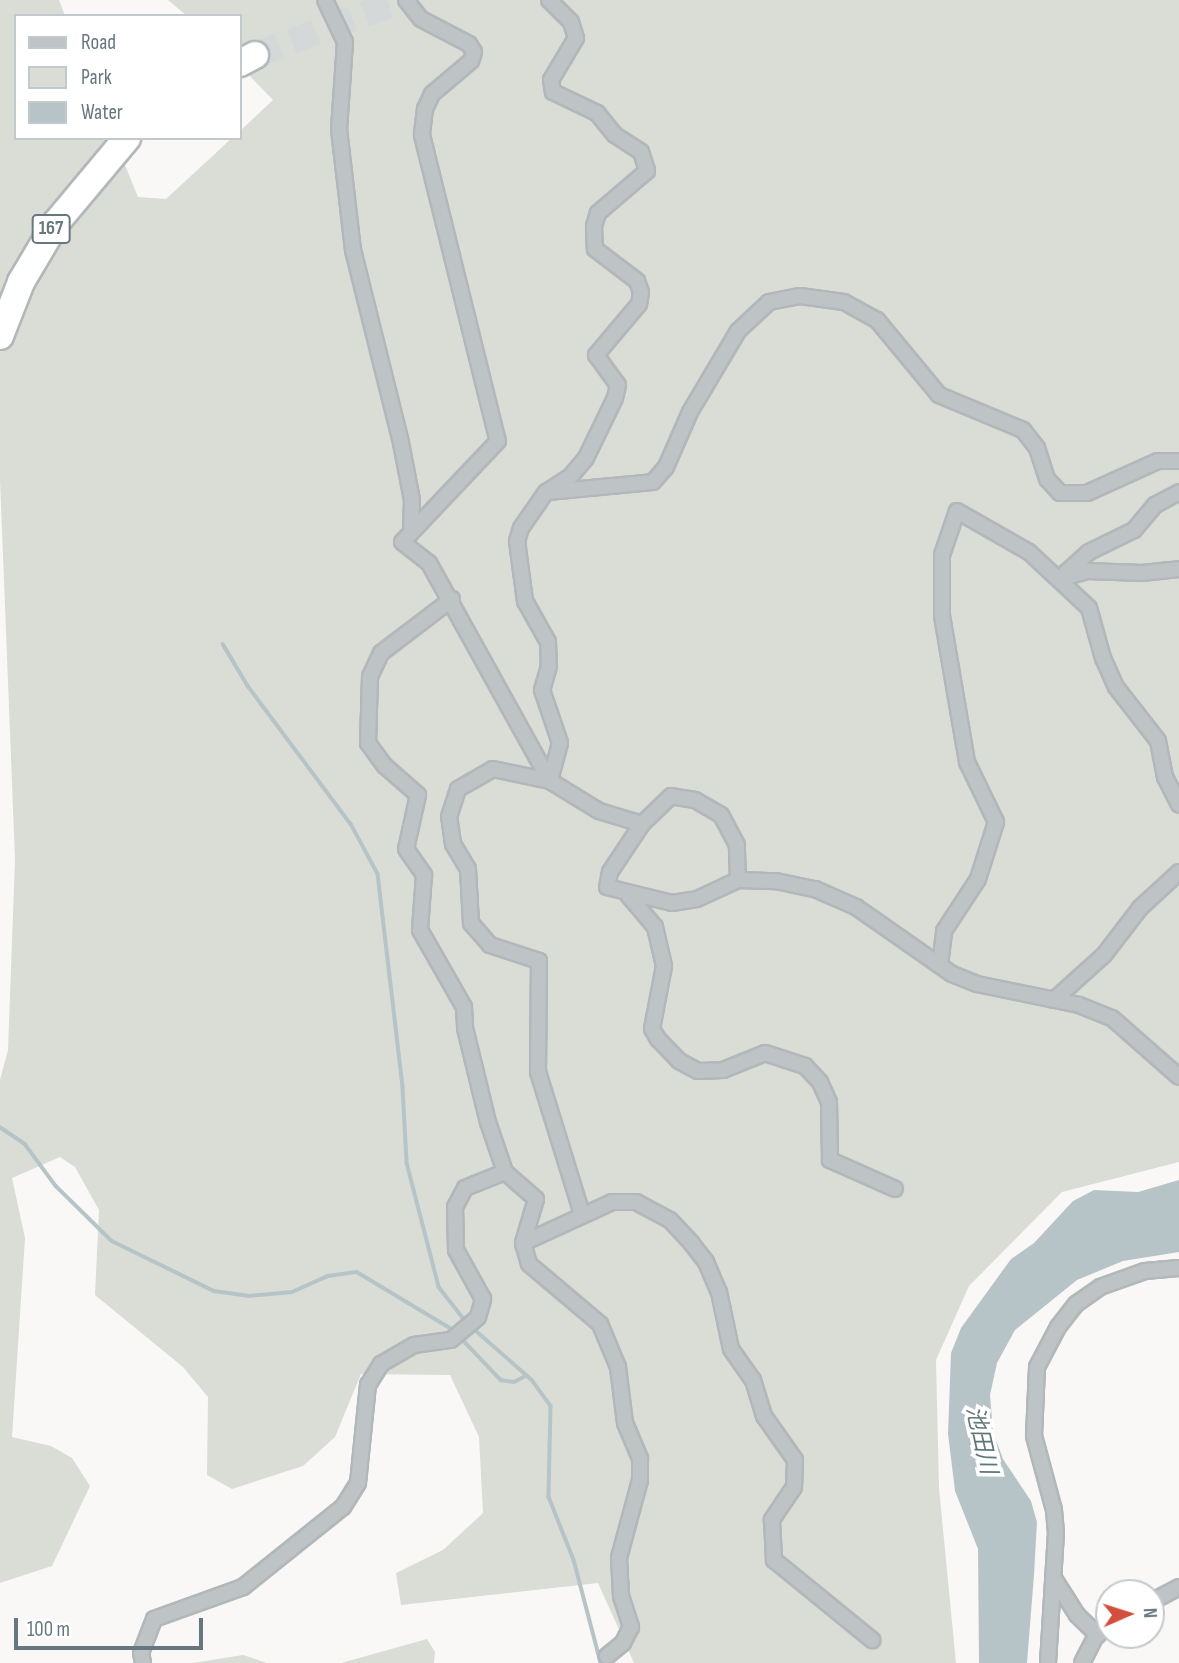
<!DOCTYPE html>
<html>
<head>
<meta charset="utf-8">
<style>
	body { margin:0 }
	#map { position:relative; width:1179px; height:1663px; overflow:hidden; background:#f9f8f7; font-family:"Sofia Sans Condensed","Noto Sans JP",sans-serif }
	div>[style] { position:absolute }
	.green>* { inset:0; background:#d9ddd6 }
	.water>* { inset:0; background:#b7c4c7 }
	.stream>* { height:3.5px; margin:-1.75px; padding:0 1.75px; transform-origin:1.75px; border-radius:1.75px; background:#b7c4c7 }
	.highway-tunnel>* { height:26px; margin-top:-13px; transform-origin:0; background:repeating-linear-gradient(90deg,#d4d8d9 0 26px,transparent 0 39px) }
	.roads { filter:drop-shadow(2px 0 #b2b7ba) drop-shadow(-2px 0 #b2b7ba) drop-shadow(0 2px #b2b7ba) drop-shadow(0 -2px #b2b7ba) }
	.street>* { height:14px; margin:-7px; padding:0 7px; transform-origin:7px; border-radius:7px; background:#bec3c6 }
	.highway>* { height:26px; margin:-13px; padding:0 13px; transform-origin:13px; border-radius:13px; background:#fff }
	span { translate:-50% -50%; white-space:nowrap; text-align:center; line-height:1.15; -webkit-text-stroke:7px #fff; paint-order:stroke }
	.shield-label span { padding:2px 5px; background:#fff; border:2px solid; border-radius:5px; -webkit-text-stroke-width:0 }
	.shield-label { font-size:19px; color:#66777f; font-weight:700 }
	.water-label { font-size:23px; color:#617679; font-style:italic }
	.legend { position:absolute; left:14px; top:14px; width:228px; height:126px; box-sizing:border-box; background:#fff; border:2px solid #c2c9cc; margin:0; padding:9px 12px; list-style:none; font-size:21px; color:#66777f }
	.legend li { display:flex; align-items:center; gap:14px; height:35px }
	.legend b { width:35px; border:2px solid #c2c9cc }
	.north { position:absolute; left:1095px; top:1579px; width:70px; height:70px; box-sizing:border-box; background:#fff; border:2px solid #c2c9cc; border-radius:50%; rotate:87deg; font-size:19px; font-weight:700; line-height:28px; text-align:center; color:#66777f }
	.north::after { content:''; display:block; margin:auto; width:24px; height:32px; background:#d34e3c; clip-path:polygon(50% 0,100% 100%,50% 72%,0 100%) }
	.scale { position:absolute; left:14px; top:1618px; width:189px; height:32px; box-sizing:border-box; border:4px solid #66777f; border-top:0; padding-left:9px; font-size:21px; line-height:24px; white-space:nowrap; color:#66777f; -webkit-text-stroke:5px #fff; paint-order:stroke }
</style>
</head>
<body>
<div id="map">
	<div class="green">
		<div style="clip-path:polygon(0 0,59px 0,65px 16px,16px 16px,16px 138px,114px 138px,138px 197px,166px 199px,232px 138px,240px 138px,240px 131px,273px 100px,240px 66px,240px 16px,187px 16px,168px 0,1179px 0,1179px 1162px,1062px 1192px,969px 1286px,936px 1360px,939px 1488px,956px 1663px,634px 1663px,598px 1583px,401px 1605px,396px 1573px,443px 1550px,483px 1513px,479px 1437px,450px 1375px,361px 1374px,335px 1437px,303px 1466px,232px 1489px,207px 1475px,208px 1397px,183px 1367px,95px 1295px,99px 1210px,75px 1167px,60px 1157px,12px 1178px,25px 1238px,12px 1437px,51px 1446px,72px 1458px,90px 1486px,52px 1566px,0 1583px,0 1080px,8px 1050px,15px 859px,0 480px)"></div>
		<div style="clip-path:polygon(427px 1639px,435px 1652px,434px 1663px,341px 1663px)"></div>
		<div style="clip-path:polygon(243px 1655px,267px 1663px,193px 1663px)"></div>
	</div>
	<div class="water">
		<div style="clip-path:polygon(1179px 1180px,1179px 1252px,1123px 1261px,1077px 1280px,1015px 1330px,997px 1363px,990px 1395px,993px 1432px,1003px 1459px,1031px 1501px,1037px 1522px,1034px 1575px,1027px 1663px,979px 1663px,978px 1549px,955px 1491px,948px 1434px,951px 1353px,961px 1328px,1011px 1259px,1034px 1243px,1073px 1201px,1094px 1190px,1138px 1192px)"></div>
	</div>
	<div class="stream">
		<div style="left:223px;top:644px;width:49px;rotate:59.2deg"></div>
		<div style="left:248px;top:686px;width:172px;rotate:53.3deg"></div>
		<div style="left:351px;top:824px;width:57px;rotate:61.6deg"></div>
		<div style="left:378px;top:874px;width:215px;rotate:83.3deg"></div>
		<div style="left:403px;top:1088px;width:75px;rotate:86.9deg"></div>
		<div style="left:407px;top:1163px;width:128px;rotate:75.5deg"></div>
		<div style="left:439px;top:1287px;width:46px;rotate:52.1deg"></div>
		<div style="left:0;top:1127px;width:30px;rotate:34deg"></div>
		<div style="left:25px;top:1144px;width:52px;rotate:53.6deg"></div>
		<div style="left:56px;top:1186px;width:78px;rotate:44.5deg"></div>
		<div style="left:112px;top:1241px;width:114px;rotate:26.1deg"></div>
		<div style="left:214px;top:1291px;width:34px;rotate:8deg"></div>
		<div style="left:248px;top:1296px;width:44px;rotate:-5.2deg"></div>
		<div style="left:292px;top:1292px;width:39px;rotate:-24deg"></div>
		<div style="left:328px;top:1276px;width:29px;rotate:-8deg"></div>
		<div style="left:357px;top:1272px;width:114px;rotate:31deg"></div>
		<div style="left:473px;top:1328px;width:79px;rotate:41.4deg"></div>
		<div style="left:532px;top:1380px;width:32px;rotate:54deg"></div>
		<div style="left:551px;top:1406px;width:91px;rotate:91.3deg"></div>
		<div style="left:549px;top:1497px;width:68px;rotate:68.4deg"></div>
		<div style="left:574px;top:1560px;width:106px;rotate:75.3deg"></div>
		<div style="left:459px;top:1336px;width:61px;rotate:46.3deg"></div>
		<div style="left:501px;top:1380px;width:13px;rotate:9deg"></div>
		<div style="left:514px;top:1382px;width:11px;rotate:-27deg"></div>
	</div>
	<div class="highway-tunnel">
		<div style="left:255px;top:55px;width:158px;rotate:-20.4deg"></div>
	</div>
	<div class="roads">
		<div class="street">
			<div style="left:325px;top:0;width:47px;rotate:64.5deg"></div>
			<div style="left:345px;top:42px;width:87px;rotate:93.9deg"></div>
			<div style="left:339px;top:129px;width:122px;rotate:83.4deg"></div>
			<div style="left:353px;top:250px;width:199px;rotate:76deg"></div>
			<div style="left:401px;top:443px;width:58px;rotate:79.1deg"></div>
			<div style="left:412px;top:500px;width:29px;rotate:92deg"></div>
			<div style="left:406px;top:0;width:24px;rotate:52deg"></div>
			<div style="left:421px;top:19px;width:54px;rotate:27.5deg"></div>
			<div style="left:469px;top:44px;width:9px;rotate:58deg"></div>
			<div style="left:474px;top:52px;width:9px;rotate:108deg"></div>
			<div style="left:471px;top:61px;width:51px;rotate:139.8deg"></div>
			<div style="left:432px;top:94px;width:17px;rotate:115deg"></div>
			<div style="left:425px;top:109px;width:26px;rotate:97deg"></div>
			<div style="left:422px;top:135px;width:315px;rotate:76.1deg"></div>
			<div style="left:498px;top:441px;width:139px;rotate:133.5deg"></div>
			<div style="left:402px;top:542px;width:34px;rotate:38deg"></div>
			<div style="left:429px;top:563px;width:249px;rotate:61deg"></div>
			<div style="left:549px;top:0;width:31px;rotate:45deg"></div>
			<div style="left:571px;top:22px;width:17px;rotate:73deg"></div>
			<div style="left:576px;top:38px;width:49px;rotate:120.8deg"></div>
			<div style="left:551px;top:80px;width:12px;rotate:81deg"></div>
			<div style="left:553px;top:92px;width:49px;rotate:25.5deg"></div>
			<div style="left:597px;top:113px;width:28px;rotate:51deg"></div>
			<div style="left:615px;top:135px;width:31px;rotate:33deg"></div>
			<div style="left:641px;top:152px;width:20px;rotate:72deg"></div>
			<div style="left:647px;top:171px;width:65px;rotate:139.4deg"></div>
			<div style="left:598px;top:213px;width:14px;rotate:107deg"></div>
			<div style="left:594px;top:226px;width:23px;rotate:88deg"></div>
			<div style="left:595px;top:249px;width:53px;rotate:37.3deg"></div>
			<div style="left:637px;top:281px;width:12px;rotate:70deg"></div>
			<div style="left:641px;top:292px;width:12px;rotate:99deg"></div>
			<div style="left:639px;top:304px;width:67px;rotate:130.1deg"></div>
			<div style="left:596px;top:355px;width:37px;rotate:54deg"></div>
			<div style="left:618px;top:385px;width:13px;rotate:103deg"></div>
			<div style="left:615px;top:398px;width:67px;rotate:115.8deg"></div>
			<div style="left:586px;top:458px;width:23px;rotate:130deg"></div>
			<div style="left:571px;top:476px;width:30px;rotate:147deg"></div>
			<div style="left:546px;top:492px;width:44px;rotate:124.8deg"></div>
			<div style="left:521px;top:528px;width:14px;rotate:107deg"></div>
			<div style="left:517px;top:541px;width:61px;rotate:82.4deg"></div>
			<div style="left:525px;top:601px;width:47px;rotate:60.7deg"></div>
			<div style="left:548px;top:642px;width:24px;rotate:88deg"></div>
			<div style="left:549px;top:666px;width:25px;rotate:106deg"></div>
			<div style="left:542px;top:690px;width:56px;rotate:71.2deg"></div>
			<div style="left:560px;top:743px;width:39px;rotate:105deg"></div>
			<div style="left:548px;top:492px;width:105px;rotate:-5.4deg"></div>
			<div style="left:653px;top:482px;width:20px;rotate:-49deg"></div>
			<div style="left:666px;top:467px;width:60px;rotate:-66.4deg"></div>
			<div style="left:690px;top:412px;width:94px;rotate:-59.3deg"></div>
			<div style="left:738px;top:331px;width:42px;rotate:-43.1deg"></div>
			<div style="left:769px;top:302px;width:32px;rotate:-11deg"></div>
			<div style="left:800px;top:296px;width:44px;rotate:7.8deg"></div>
			<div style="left:844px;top:302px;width:38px;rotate:29deg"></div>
			<div style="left:877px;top:320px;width:97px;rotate:50.4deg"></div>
			<div style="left:939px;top:395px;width:91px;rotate:22.6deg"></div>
			<div style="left:1023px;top:430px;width:23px;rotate:52deg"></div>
			<div style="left:1037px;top:448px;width:33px;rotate:72deg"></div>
			<div style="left:1047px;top:479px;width:19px;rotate:47deg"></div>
			<div style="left:1060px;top:493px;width:27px"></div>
			<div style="left:1087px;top:493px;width:78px;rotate:-24.3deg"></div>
			<div style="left:1158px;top:461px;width:21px"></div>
			<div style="left:1063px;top:578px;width:26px;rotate:-16deg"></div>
			<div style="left:1088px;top:571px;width:54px;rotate:2.1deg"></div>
			<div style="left:1142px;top:573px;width:37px;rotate:-6deg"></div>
			<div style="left:1059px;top:579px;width:40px;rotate:-42deg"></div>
			<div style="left:1089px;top:552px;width:50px;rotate:-26.1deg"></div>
			<div style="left:1134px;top:530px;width:33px;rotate:-50deg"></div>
			<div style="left:1155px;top:505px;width:27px;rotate:-28deg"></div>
			<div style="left:452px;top:599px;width:89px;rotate:142.7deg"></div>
			<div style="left:381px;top:653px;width:26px;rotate:115deg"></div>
			<div style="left:370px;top:677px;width:66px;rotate:91.7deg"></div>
			<div style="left:368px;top:743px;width:29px;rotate:54deg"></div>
			<div style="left:385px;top:766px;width:44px;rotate:41.3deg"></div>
			<div style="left:418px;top:795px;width:55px;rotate:102.5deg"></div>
			<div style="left:406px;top:849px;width:32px;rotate:55deg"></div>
			<div style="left:424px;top:875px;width:55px;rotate:94.2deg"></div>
			<div style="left:420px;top:930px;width:89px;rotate:60.3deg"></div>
			<div style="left:464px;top:1007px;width:21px;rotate:87deg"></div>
			<div style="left:465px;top:1028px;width:97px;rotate:76.3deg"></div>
			<div style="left:488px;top:1122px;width:53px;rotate:71.2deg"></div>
			<div style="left:505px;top:1172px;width:41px;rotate:41.1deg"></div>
			<div style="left:536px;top:1199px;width:46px;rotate:106.5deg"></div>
			<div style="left:523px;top:1243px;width:22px;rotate:74deg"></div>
			<div style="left:529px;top:1264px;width:93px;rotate:40.2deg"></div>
			<div style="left:600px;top:1324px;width:47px;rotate:67.3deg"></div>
			<div style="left:618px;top:1367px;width:56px;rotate:82.9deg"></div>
			<div style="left:625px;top:1423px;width:39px;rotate:67deg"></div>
			<div style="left:640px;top:1459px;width:21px;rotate:90deg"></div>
			<div style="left:640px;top:1480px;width:81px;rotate:105.1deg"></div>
			<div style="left:619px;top:1558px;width:38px;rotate:87deg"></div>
			<div style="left:621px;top:1596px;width:33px;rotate:72deg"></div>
			<div style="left:631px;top:1627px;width:18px;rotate:117deg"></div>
			<div style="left:623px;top:1643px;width:21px;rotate:141deg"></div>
			<div style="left:738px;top:880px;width:35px;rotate:-92deg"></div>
			<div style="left:737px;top:845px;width:34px;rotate:-118deg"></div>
			<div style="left:721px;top:815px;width:30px;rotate:-150deg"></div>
			<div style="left:695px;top:800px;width:24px;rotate:-171deg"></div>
			<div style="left:671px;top:796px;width:40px;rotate:136deg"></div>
			<div style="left:642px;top:824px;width:58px;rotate:123.7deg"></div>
			<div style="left:610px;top:872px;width:15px;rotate:101deg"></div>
			<div style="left:607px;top:887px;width:67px;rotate:13.8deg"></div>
			<div style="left:672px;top:903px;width:25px;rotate:-9deg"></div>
			<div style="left:697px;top:899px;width:45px;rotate:-24.9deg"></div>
			<div style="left:738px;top:880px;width:38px;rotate:2deg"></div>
			<div style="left:776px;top:881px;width:40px;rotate:12deg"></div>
			<div style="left:815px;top:889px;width:45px;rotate:23.7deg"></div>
			<div style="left:856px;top:907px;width:117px;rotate:34.9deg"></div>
			<div style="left:952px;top:974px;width:27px;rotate:22deg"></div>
			<div style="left:977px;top:984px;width:104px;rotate:11.6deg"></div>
			<div style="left:1079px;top:1005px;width:35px;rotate:22deg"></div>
			<div style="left:1112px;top:1018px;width:89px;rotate:41.4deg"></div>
			<div style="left:628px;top:895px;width:42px;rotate:49.8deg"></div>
			<div style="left:655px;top:927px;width:40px;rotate:77deg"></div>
			<div style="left:664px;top:966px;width:64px;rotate:100.8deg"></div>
			<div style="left:652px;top:1029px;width:12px;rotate:59deg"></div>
			<div style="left:658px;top:1039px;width:30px;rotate:46deg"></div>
			<div style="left:679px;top:1061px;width:21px;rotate:28deg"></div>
			<div style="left:698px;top:1071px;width:25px;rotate:-2deg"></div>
			<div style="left:723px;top:1070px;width:45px;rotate:-22deg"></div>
			<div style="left:765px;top:1053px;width:42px;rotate:18deg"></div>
			<div style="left:805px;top:1066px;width:22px;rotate:47deg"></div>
			<div style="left:820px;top:1082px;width:22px;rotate:66deg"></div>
			<div style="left:829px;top:1102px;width:58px;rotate:89deg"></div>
			<div style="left:830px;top:1160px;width:71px;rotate:24deg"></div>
			<div style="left:940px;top:965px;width:34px;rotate:-83deg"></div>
			<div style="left:944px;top:931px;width:62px;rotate:-56.8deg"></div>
			<div style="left:978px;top:879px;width:60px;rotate:-72.5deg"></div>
			<div style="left:996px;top:822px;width:67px;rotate:-115.8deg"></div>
			<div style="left:967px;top:762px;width:149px;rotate:-99.7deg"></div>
			<div style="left:942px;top:615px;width:60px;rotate:-90deg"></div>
			<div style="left:942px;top:555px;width:46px;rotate:-71.2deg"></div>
			<div style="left:957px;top:511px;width:83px;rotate:29.7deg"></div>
			<div style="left:1029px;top:552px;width:82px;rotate:43deg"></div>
			<div style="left:1089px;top:608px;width:52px;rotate:74.4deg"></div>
			<div style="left:1103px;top:658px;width:32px;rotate:66deg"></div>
			<div style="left:1116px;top:687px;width:68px;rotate:52.1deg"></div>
			<div style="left:1158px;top:741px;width:37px;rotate:79deg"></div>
			<div style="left:1165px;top:777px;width:31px;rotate:63deg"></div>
			<div style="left:1054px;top:1000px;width:67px;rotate:-42deg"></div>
			<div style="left:1104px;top:955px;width:59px;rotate:-52.5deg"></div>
			<div style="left:1140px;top:908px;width:53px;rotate:-42.7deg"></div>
			<div style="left:582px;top:1214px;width:149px;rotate:-107.2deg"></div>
			<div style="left:538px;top:1072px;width:111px;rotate:-89.5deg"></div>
			<div style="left:539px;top:961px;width:52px;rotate:-161.9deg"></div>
			<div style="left:490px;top:945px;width:29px;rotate:-131deg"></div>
			<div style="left:471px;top:923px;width:54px;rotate:-93.2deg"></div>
			<div style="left:468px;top:869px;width:29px;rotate:-121deg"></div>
			<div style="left:453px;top:844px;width:27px;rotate:-98deg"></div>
			<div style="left:449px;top:817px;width:29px;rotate:-72deg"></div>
			<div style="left:458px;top:789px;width:40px;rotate:-29.7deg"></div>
			<div style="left:493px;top:769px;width:58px;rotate:11.9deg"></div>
			<div style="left:550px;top:781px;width:57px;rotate:31.5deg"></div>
			<div style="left:599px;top:811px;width:45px;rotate:16.8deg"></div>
			<div style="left:523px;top:1243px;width:98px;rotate:-24.7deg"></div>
			<div style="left:612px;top:1202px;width:24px"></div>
			<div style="left:636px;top:1202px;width:38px;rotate:28deg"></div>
			<div style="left:670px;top:1220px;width:33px;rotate:47deg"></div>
			<div style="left:692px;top:1244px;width:23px;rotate:52deg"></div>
			<div style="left:706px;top:1262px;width:33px;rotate:67deg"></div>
			<div style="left:719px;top:1292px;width:58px;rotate:78.1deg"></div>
			<div style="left:731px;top:1349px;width:38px;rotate:55deg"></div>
			<div style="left:753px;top:1380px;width:38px;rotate:73deg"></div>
			<div style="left:764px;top:1416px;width:54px;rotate:54.8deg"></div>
			<div style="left:795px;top:1460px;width:27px;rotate:92deg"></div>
			<div style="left:794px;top:1487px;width:40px;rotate:124deg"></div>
			<div style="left:772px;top:1520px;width:40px;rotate:87.1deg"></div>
			<div style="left:774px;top:1560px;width:127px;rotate:39.2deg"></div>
			<div style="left:1053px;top:1577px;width:45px;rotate:57.7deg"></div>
			<div style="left:1077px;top:1615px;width:29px;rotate:44deg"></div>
			<div style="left:1151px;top:1602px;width:32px;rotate:-28deg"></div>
			<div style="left:143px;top:1663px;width:10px;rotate:-101deg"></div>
			<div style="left:141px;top:1653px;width:36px;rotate:-69deg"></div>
			<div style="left:154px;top:1619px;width:95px;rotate:-19.8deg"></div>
			<div style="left:243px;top:1587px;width:128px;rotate:-38.7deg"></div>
			<div style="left:343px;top:1507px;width:28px;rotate:-58deg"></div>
			<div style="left:358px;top:1483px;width:99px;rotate:-84.2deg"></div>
			<div style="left:368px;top:1385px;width:25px;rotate:-58deg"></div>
			<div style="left:381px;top:1364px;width:38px;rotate:-30deg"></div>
			<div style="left:414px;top:1345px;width:37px;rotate:-8deg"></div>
			<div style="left:451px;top:1340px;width:35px;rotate:-40deg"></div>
			<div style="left:478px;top:1317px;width:19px;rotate:-74deg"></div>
			<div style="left:483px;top:1299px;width:56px;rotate:-118.9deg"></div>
			<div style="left:456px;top:1250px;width:43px;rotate:-91.3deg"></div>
			<div style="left:455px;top:1207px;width:21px;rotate:-62deg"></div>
			<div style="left:465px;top:1188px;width:43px;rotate:-21.8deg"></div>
			<div style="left:1048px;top:1663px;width:130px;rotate:-86.5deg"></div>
			<div style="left:1056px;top:1533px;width:23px;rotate:-95deg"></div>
			<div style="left:1054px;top:1510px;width:77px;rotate:-105.1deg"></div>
			<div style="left:1034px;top:1436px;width:69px;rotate:-87.5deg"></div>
			<div style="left:1037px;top:1367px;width:45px;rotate:-62.3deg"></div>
			<div style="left:1058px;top:1327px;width:29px;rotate:-52deg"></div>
			<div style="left:1076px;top:1304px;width:29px;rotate:-35deg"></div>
			<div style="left:1100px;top:1287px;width:48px;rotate:-19.6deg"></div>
			<div style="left:1145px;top:1271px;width:34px;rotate:-5deg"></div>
			<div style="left:1082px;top:1663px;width:29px;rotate:-63deg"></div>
			<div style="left:1095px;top:1637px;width:18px;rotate:-41deg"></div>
		</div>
		<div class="highway">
			<div style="left:240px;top:63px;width:17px;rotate:-28deg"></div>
			<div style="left:0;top:336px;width:58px;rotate:-68.7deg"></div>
			<div style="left:21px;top:282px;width:69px;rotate:-59.3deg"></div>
			<div style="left:56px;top:223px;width:111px;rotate:-50.1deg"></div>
		</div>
	</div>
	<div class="shield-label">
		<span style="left:51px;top:229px">167</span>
	</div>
	<div class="water-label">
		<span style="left:981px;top:1440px;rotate:77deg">池田川</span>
	</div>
	<ul class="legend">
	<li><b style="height:9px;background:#bec3c6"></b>Road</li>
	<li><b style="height:19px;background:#d9ddd6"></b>Park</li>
	<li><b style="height:19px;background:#b7c4c7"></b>Water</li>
	</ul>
	<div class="north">N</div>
	<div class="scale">100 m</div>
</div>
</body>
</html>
